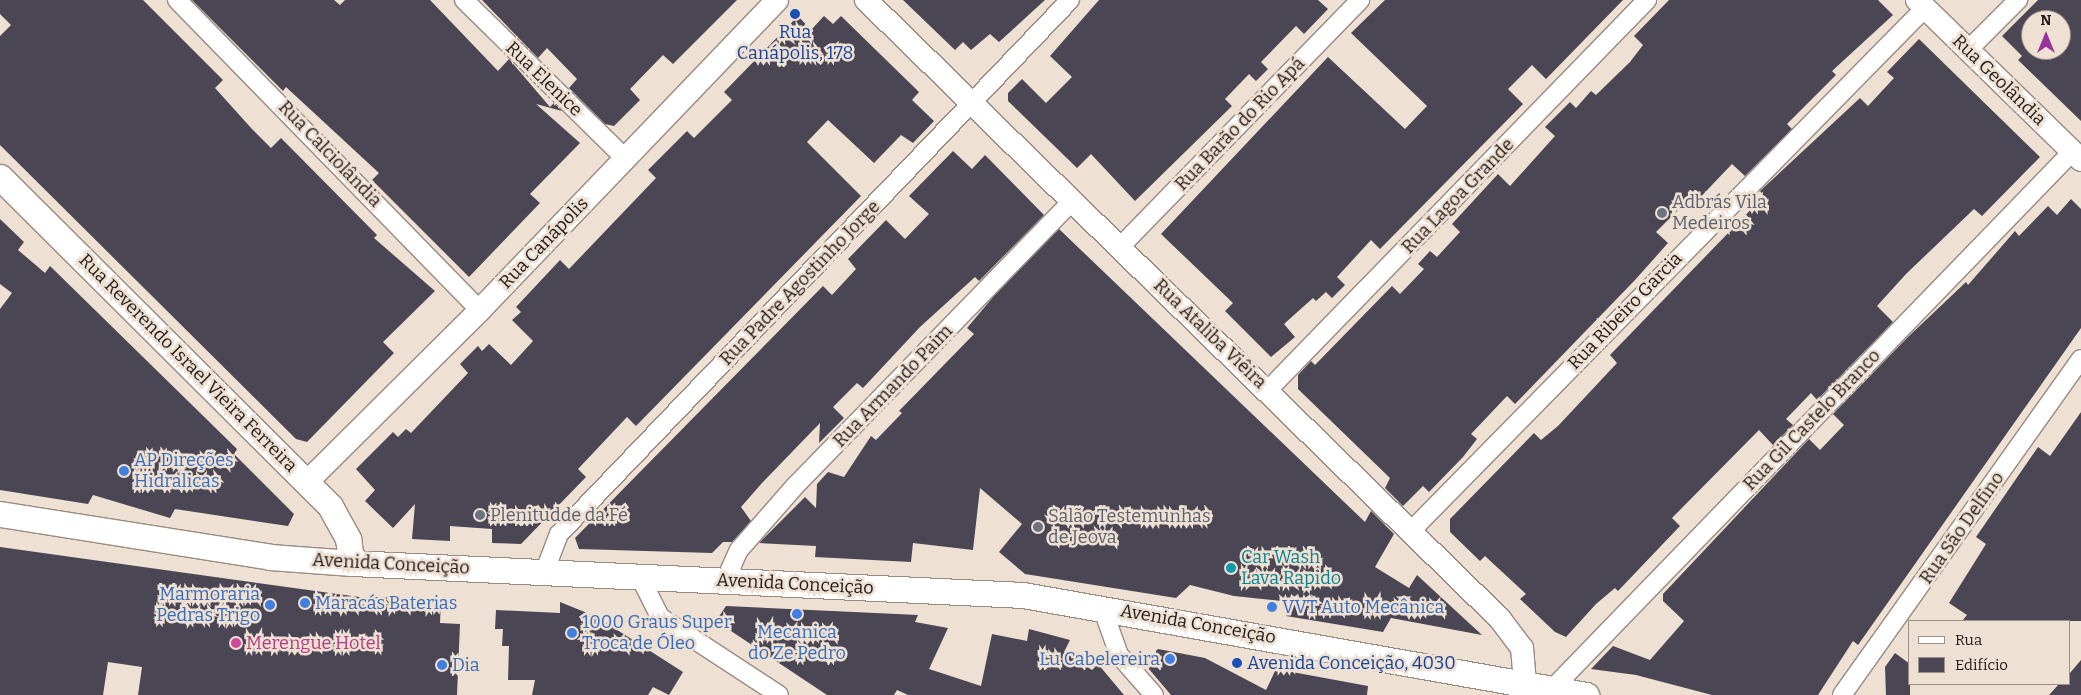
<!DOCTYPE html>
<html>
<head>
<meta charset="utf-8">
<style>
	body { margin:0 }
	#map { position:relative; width:2081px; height:695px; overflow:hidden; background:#efe0d4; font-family:Bitter,serif }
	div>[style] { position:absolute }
	.building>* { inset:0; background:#4b4654 }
	.roads { filter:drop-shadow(1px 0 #998b80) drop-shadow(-1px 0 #998b80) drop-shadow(0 1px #998b80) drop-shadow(0 -1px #998b80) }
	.minor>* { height:18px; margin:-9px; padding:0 9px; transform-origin:9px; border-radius:9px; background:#fff }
	.tertiary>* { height:22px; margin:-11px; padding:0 11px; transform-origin:11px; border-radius:11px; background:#fff }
	.secondary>* { height:25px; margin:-12.5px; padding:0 12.5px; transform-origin:12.5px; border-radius:12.5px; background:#fff }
	.dots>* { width:14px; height:14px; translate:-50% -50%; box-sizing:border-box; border:2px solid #efe0d4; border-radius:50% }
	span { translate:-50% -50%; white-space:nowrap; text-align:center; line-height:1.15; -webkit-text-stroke:5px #efe0d4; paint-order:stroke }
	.transit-label { font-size:18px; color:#164399 }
	.left { translate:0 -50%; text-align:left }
	.street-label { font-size:18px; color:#1f1915 }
	.worship-label { font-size:18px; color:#5b616d }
	.shop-label { font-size:18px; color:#366cbe }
	.right { translate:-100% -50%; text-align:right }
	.culture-label { font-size:18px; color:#0d838f }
	.hotel-label { font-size:18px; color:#b23c85 }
	.legend { position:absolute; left:1908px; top:620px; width:162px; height:65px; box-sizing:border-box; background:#efe0d4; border:1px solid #9c9088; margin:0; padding:6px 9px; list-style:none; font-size:15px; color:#1f1915 }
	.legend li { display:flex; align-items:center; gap:10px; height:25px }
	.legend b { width:25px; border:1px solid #9c9088 }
	.north { position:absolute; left:2021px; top:10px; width:50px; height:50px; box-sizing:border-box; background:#efe0d4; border:1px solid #9c9088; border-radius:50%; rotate:0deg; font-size:14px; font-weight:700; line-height:20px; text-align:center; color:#1f1915 }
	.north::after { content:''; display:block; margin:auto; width:18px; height:22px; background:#99359a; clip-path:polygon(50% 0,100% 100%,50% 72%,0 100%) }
</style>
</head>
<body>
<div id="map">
	<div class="building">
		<div style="clip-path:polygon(0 0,143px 0,223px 80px,215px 88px,252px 129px,271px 148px,281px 138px,377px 235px,374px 238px,435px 291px,383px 342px,394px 353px,307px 442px,296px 439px,0 145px,0 36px,11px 25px,0 14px)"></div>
		<div style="clip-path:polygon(192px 0,334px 0,340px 5px,345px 0,430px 0,498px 71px,509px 59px,550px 107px,554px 103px,562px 111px,536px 104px,580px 143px,530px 194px,540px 203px,469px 277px,372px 180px,379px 173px,286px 87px,283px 91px)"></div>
		<div style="clip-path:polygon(482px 0,737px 0,673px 64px,663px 55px,630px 89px,640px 100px,614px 126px,605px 124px,569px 88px,577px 79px,547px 48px,538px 58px)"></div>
		<div style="clip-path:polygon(903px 0,1045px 0,999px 42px,990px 34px,971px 50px,963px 42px,955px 50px)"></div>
		<div style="clip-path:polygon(1099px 0,1318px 0,1328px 9px,1304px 34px,1296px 26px,1261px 62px,1268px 69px,1256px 81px,1249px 74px,1225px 99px,1232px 106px,1135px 201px,1091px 154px,1077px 168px,1008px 101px,1008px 93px,1022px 79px,1046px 103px,1072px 77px,1050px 56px)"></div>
		<div style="clip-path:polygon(1385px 0,1623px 0,1546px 79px,1532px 65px,1508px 89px,1523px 104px,1380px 249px,1371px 240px,1337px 277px,1345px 285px,1332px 298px,1326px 292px,1316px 301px,1313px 298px,1284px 324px,1295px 337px,1271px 357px,1225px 311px,1233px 303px,1161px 234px,1328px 57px,1405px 129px,1427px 106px,1351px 33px)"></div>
		<div style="clip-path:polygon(1669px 0,1878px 0,1893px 15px,1832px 71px,1836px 75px,1787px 124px,1792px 129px,1745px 176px,1732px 164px,1690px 208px,1685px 203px,1656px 232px,1668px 243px,1635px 280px,1515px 404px,1507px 396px,1471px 434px,1477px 439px,1463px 457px,1429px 492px,1423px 486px,1403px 506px,1385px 488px,1390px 478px,1298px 389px,1298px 375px,1311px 361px,1315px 365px,1392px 286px,1400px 294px,1424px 269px,1418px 264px,1430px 251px,1437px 257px,1460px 232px,1452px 224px,1498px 174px,1510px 186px,1555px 136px,1545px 127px,1570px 102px,1576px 108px,1591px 91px,1596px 95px,1630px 62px,1643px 45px,1634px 36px)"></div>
		<div style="clip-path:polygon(evenodd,2038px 0,2081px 0,2081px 121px,2018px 60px,2022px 56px,2002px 36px,2038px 0,2031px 20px,2061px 20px,2061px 50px,2031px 50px,2031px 20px)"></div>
		<div style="clip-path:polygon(798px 16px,811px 30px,824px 16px,833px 24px,841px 16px,919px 92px,912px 100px,934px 121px,913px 143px,901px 135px,874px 163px,828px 120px,807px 142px,861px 196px,636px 426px,627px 417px,578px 469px,586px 477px,521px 544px,492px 543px,492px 529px,450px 526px,450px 541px,412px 539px,415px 504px,393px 528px,365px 501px,375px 490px,356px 469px,393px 432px,398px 437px,406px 429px,411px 433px,468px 373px,460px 364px,478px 346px,482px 351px,489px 344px,511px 365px,533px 341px,512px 320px,521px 312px,516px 307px,560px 260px,569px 269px,656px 178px,648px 170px,687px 131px,694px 138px,732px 100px,724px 92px)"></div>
		<div style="clip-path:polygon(1919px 39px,2040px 157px,1982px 216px,1974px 209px,1906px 274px,1877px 306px,1893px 322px,1817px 400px,1811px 393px,1786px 419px,1793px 425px,1773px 445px,1759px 430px,1672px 518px,1680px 526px,1618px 591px,1615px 588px,1596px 604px,1566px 637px,1555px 632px,1520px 599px,1526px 594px,1485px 556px,1480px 561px,1450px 532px,1450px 519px,1534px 433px,1541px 440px,1558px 426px,1617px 363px,1610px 355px,1764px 196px,1760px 191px,1860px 98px,1868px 106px,1894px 78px,1887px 72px)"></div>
		<div style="clip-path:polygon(953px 151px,972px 169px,985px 155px,1044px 215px,979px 281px,975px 277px,920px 327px,863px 388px,857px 383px,833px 407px,844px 418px,819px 443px,820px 423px,762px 483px,741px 507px,751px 521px,732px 542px,723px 542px,712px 553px,579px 549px,575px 538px,823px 286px,832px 295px,856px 269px,848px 259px,886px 220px,905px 239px,929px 214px,909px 196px)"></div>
		<div style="clip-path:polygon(2071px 199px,2081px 209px,2081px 328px,1858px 645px,1853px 641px,1818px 695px,1712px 695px,1636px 675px,1591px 669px,1613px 646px,1650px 660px,1684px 621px,1663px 601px,1663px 594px,1809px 439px,1820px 450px,1844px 425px,1833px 414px,1908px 337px,1966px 282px,1968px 285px,2015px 231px,2019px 236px,2048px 206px,2057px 215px)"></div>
		<div style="clip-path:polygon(0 219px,24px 242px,18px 250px,45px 273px,50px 266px,237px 449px,234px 454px,294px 514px,288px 526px,175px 509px,170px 518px,93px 495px,88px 504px,0 490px,0 309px,12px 293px,0 284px)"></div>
		<div style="clip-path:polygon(1059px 229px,1365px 522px,1371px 511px,1394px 534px,1375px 567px,1409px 588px,1417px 575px,1482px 635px,1391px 618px,1383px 632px,1286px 616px,1290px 602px,1234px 596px,1190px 585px,1176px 598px,1025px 574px,999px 552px,1022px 524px,980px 488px,973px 550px,913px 543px,911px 562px,815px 557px,816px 546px,759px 543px,805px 497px,816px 508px,817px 484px,828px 472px,844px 477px,871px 436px,876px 440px,902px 413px,899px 411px,974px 334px,967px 328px,994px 296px)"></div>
		<div style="clip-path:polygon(2081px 412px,2081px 621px,1962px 621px,1967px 615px,1949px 603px,1986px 544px,1976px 537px,2038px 447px,2050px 456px)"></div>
		<div style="clip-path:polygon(0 547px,359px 597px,441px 598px,440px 623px,460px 624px,457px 695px,138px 695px,142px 667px,108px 662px,103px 695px,0 695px)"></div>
		<div style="clip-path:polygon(560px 602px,597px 617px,683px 672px,669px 695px,653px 687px,648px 695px,532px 695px,535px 680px,508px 680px,509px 646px,502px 646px,503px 629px,495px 629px,496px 610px,560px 613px)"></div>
		<div style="clip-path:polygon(726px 606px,918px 615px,915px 622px,948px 628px,929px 669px,981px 686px,992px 634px,1027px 641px,1029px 629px,1070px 640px,1064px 652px,1092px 670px,1098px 664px,1124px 695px,908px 695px,897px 690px,894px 695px,827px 695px,716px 621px)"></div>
		<div style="clip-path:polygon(1158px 649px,1205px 658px,1266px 690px,1276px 669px,1368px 686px,1367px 695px,1171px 695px,1143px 662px)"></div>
		<div style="clip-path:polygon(1895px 653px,1910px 664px,1910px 695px,1886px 695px,1885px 667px)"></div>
		<div style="clip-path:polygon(2081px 660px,2081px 695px,2049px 695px,2059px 684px,2070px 684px,2070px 673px)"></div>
	</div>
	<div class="roads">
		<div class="minor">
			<div style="left:177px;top:0;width:433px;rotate:45.7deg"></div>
			<div style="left:464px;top:0;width:226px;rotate:44.5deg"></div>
			<div style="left:1968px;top:50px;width:71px;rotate:-45deg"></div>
			<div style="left:1119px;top:248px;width:346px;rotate:-45.8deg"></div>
			<div style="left:1268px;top:390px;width:544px;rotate:-45.82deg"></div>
			<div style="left:1411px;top:531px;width:733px;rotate:-45.5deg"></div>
			<div style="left:544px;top:573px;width:42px;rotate:-69deg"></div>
			<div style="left:559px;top:534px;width:739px;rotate:-46.26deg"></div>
			<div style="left:640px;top:577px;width:45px;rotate:63.4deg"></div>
			<div style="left:660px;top:617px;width:142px;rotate:33.2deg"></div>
			<div style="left:725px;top:581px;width:34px;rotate:-66deg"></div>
			<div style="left:739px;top:550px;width:85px;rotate:-48.8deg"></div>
			<div style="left:795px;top:486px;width:399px;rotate:-45.8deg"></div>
			<div style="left:1102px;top:607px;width:51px;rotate:70.5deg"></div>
			<div style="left:1119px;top:655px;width:53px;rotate:48.8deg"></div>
			<div style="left:1553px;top:688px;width:746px;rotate:-45.92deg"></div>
			<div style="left:1842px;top:695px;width:412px;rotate:-54.6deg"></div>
		</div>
		<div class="tertiary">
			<div style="left:866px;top:0;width:886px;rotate:44.31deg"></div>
			<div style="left:1500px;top:619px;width:36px;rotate:53deg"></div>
			<div style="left:1522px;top:648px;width:35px;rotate:85deg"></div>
			<div style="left:1917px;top:0;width:229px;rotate:44.3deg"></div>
			<div style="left:307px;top:482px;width:244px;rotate:-44.8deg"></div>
			<div style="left:480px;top:310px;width:429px;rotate:-46.2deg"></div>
		</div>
		<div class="secondary">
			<div style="left:0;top:177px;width:466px;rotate:44.9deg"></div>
			<div style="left:330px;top:506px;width:38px;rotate:61deg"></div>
			<div style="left:348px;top:539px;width:24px;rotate:81deg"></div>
			<div style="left:0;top:514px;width:273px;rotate:9deg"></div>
			<div style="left:270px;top:557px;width:82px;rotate:4.2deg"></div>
			<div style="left:352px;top:563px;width:672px;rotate:2.73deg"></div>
			<div style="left:1023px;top:595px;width:572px;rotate:10.07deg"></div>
		</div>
	</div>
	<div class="dots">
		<div style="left:795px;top:14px;background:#1a4fb4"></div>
		<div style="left:1662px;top:213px;background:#6b7280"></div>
		<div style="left:124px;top:471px;background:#3f7fe0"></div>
		<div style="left:480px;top:515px;background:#6b7280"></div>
		<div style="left:1038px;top:527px;background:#6b7280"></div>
		<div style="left:1231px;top:568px;background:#0f9aa8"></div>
		<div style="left:305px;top:603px;background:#3f7fe0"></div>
		<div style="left:270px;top:605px;background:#3f7fe0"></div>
		<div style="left:1272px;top:607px;background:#3f7fe0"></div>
		<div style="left:797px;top:614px;background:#3f7fe0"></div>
		<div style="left:572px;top:633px;background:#3f7fe0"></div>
		<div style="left:236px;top:643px;background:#d1479c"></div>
		<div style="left:1170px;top:659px;background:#3f7fe0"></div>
		<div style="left:1237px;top:663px;background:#1a4fb4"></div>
		<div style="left:442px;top:665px;background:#3f7fe0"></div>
	</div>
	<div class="transit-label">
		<span style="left:795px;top:43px">Rua<br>Canápolis, 178</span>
		<span class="left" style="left:1247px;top:663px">Avenida Conceição, 4030</span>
	</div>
	<div class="street-label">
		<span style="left:544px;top:79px;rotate:44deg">Rua Elenice</span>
		<span style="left:1999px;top:80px;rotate:44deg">Rua Geolândia</span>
		<span style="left:1240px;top:124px;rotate:-46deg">Rua Barão do Rio Apá</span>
		<span style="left:330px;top:154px;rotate:46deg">Rua Calciolândia</span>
		<span style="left:1458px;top:196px;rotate:-46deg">Rua Lagoa Grande</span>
		<span style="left:544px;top:243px;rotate:-46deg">Rua Canápolis</span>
		<span style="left:800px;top:283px;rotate:-46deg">Rua Padre Agostinho Jorge</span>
		<span style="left:1625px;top:311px;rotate:-46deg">Rua Ribeiro Garcia</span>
		<span style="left:1210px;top:334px;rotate:44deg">Rua Ataliba Viêira</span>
		<span style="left:188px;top:363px;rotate:45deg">Rua Reverendo Israel Vieira Ferreira</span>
		<span style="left:893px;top:386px;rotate:-46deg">Rua Armando Paim</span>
		<span style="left:1812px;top:420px;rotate:-46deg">Rua Gil Castelo Branco</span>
		<span style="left:1962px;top:528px;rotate:-55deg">Rua São Delfino</span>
		<span style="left:391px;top:564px;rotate:3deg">Avenida Conceição</span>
		<span style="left:795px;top:584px;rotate:3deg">Avenida Conceição</span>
		<span style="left:1198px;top:624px;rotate:10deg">Avenida Conceição</span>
	</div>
	<div class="worship-label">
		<span class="left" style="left:1672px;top:213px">Adbrás Vila<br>Medeiros</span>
		<span class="left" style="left:490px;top:515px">Plenitudde da Fé</span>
		<span class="left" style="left:1048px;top:527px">Salão Testemunhas<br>de Jeova</span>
	</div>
	<div class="shop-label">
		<span class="left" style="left:134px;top:471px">AP Direções<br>Hidralicas</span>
		<span class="right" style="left:260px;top:605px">Marmoraria<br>Pedras Trigo</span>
		<span class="left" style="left:315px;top:603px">Maracás Baterias</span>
		<span class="left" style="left:1282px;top:607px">VVT Auto Mecânica</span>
		<span class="left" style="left:582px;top:633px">1000 Graus Super<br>Troca de Óleo</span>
		<span style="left:797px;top:643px">Mecanica<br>do Ze Pedro</span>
		<span class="right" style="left:1160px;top:659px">Lu Cabelereira</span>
		<span class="left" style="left:452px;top:665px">Dia</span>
	</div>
	<div class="culture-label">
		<span class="left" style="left:1241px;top:568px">Car Wash<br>Lava Rapido</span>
	</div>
	<div class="hotel-label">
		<span class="left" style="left:246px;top:643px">Merengue Hotel</span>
	</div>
	<ul class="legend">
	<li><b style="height:6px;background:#fff"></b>Rua</li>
	<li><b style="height:14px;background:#4b4654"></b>Edifício</li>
	</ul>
	<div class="north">N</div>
</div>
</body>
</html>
